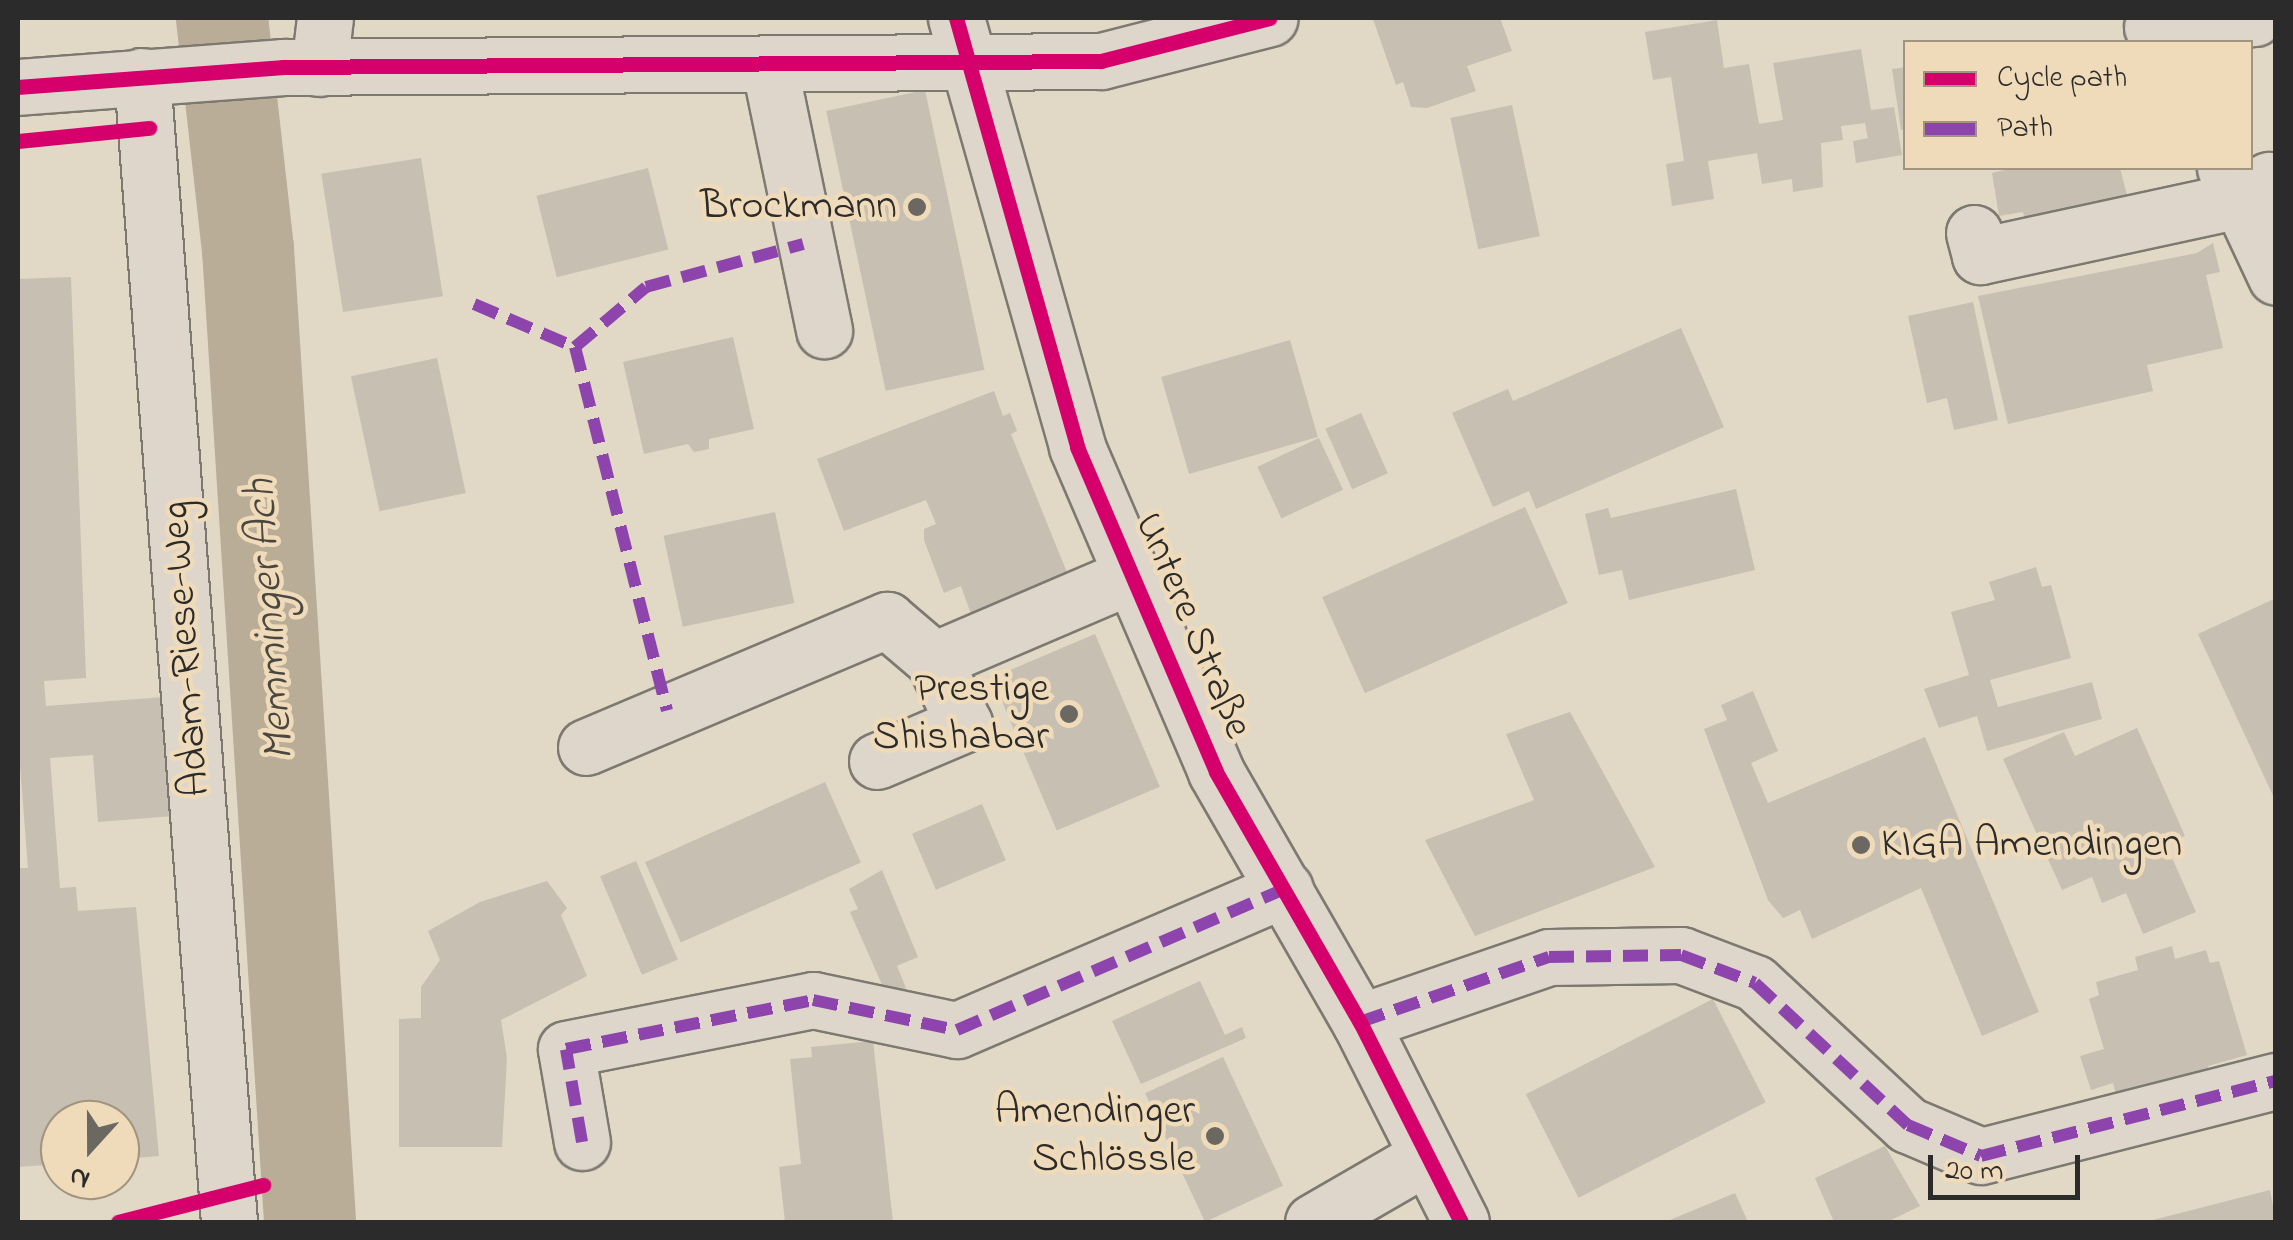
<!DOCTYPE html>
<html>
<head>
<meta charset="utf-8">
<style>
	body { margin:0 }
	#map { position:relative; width:2293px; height:1240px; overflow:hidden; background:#e2d8c6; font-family:"Indie Flower",sans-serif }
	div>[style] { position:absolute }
	.river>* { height:92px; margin:-46px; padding:0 46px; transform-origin:46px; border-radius:46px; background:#b9ad98 }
	.building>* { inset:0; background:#c6bfb2; transform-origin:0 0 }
	.roads { filter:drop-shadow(2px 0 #7d7971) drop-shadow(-2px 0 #7d7971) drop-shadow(0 2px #7d7971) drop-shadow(0 -2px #7d7971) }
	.minor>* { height:55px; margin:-27.5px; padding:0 27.5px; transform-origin:27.5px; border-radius:27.5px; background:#ded6ca }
	.quiet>* { height:12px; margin-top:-6px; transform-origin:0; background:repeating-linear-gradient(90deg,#8e44ad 0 25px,transparent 0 37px) }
	.cycleway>* { height:15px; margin:-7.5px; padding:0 7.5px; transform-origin:7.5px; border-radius:7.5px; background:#d6006c }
	.dots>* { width:28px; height:28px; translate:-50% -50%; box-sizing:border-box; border:5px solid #efdbb9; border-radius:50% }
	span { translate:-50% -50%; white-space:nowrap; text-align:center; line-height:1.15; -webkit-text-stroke:9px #efdbb9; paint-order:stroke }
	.poi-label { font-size:42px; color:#2b2b2b }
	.right { translate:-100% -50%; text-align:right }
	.left { translate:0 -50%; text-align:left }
	.street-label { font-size:42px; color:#2b2b2b }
	.water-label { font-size:45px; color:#4a4741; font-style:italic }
	.frame { position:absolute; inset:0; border:20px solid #2b2b2b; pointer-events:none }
	.legend { position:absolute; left:1903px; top:40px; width:350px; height:130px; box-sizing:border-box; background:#efdbb9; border:2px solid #a19580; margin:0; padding:12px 18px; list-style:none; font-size:30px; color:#2b2b2b }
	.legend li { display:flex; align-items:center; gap:20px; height:50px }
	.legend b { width:50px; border:2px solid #a19580 }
	.north { position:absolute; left:40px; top:1100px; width:100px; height:100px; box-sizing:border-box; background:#efdbb9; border:2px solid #a19580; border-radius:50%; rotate:201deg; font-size:28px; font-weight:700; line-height:40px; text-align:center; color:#2b2b2b }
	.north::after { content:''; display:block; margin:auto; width:35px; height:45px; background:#6b6861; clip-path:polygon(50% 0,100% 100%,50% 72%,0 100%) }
	.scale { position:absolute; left:1928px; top:1155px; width:152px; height:45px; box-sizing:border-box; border:5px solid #2b2b2b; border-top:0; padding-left:12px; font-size:30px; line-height:35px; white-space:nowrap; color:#2b2b2b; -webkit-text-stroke:8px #efdbb9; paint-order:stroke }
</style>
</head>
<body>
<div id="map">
	<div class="river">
		<div style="left:222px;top:18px;width:232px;rotate:83.6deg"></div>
		<div style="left:248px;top:249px;width:975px;rotate:86.35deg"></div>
	</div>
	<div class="building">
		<div style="clip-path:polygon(1500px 18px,1512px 51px,1467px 66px,1476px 91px,1427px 108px,1411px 107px,1403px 82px,1396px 85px,1373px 19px)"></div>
		<div style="clip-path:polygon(1717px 20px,1724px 68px,1749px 64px,1759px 124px,1783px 120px,1773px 63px,1861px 49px,1871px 110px,1894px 107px,1902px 155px,1856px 163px,1853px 141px,1868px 138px,1865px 123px,1841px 126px,1843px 140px,1821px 143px,1823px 187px,1793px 192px,1792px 179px,1762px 184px,1757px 153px,1708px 161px,1714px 199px,1672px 206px,1666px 164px,1684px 161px,1671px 77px,1653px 80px,1645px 32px)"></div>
		<div style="clip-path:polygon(1906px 67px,1906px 129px,1901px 130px,1892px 69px)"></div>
		<div style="left:925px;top:90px;width:286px;height:101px;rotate:78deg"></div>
		<div style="left:1512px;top:105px;width:134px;height:63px;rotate:78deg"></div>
		<div style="left:421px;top:158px;width:140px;height:101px;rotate:81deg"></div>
		<div style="left:648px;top:168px;width:84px;height:115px;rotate:76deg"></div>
		<div style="clip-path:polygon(2013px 168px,2120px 168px,2130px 207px,2027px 229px,2023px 212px,1999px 216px,1992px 173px)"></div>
		<div style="clip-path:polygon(2213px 243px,2220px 272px,2206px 275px,2223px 348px,2147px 365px,2153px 391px,2008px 424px,1978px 296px,2197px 253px)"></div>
		<div style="clip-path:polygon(71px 277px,86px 678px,44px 681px,46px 706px,164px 697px,173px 816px,98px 822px,93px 755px,50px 758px,60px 888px,76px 887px,78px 911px,136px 907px,159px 1156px,120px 1159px,120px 1120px,60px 1120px,60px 1164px,18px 1167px,18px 868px,28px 868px,18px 739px,18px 279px)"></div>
		<div style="clip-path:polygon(1973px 302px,1998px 420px,1954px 430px,1947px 398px,1927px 403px,1908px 316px)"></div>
		<div style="clip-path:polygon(1681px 328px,1724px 427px,1536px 509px,1529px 491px,1493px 507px,1452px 413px,1508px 389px,1513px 401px)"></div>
		<div style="clip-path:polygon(733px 337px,754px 429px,709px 439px,709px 449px,694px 452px,688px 444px,644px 454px,623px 362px)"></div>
		<div style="left:1290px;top:340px;width:101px;height:134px;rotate:74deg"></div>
		<div style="left:437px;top:358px;width:138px;height:88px;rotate:78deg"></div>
		<div style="clip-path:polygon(994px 391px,1003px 416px,1010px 413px,1017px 431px,1011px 434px,1070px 580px,972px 617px,961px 586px,944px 593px,924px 540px,924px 529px,936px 524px,926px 500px,844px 531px,817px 459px)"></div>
		<div style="left:1361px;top:413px;width:66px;height:39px;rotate:66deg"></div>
		<div style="left:1319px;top:438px;width:57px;height:68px;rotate:65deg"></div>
		<div style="clip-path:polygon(1736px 489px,1755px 570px,1629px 600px,1622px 570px,1599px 575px,1585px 514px,1608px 508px,1611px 518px)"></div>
		<div style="left:1525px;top:507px;width:105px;height:222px;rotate:66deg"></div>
		<div style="left:775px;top:512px;width:93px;height:114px;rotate:78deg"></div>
		<div style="clip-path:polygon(2036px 567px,2042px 587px,2051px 585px,2071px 658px,1990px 680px,1998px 707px,2092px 682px,2102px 719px,1987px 751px,1977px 716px,1939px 728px,1924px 689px,1969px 675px,1951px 612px,1995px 600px,1989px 582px)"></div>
		<div style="clip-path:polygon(2276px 598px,2276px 802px,2198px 634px)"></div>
		<div style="left:1095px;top:634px;width:166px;height:112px;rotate:67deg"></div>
		<div style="clip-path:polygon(1753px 691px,1778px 751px,1751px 763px,1768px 803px,1925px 737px,2039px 1012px,1982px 1036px,1921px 888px,1812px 939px,1800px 910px,1783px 918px,1768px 900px,1704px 729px,1727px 720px,1721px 705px)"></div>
		<div style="clip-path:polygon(1570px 712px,1655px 867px,1475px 936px,1425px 840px,1534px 800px,1506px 734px)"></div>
		<div style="clip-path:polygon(2137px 728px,2185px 836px,2166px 844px,2196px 912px,2143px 934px,2126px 893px,2102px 903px,2092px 877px,2062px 890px,2003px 759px,2064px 732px,2075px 756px)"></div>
		<div style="left:825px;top:782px;width:88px;height:197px;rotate:66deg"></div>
		<div style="left:982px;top:804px;width:61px;height:76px;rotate:67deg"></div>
		<div style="left:636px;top:861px;width:107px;height:39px;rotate:67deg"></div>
		<div style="clip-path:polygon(882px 870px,918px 957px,897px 966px,906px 988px,887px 996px,850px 912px,858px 909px,849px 889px)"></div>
		<div style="clip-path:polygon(547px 881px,567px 908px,561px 915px,587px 976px,501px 1020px,507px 1058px,502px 1147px,399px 1147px,399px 1019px,421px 1018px,421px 987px,440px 960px,428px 931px,480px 902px)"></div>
		<div style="clip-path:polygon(2172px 946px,2175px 959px,2206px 950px,2210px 963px,2219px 961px,2247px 1055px,2208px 1066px,2211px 1076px,2116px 1094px,2113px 1083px,2091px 1090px,2080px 1056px,2104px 1049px,2089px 999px,2099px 995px,2096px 982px,2138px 970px,2135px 957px)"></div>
		<div style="clip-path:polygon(1200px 981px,1225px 1035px,1242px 1027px,1246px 1038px,1141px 1084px,1112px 1021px)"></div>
		<div style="left:1713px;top:999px;width:116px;height:210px;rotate:63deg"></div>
		<div style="clip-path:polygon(873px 1041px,893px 1222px,785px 1222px,779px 1167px,801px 1164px,790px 1059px,812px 1057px,811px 1047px)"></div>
		<div style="left:1223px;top:1057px;width:142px;height:86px;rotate:65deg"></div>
		<div style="clip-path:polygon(1885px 1146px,1920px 1206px,1887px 1222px,1834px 1222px,1815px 1178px)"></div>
		<div style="clip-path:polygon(2270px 1190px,2276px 1222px,2149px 1222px,2149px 1221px)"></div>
		<div style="clip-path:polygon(1735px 1193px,1748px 1222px,1665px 1222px)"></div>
	</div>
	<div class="roads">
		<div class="minor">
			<div style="left:956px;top:18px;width:446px;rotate:74.2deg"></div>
			<div style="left:1077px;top:447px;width:353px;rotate:66.8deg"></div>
			<div style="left:1216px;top:772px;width:289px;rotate:60.1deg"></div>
			<div style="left:1360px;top:1022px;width:224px;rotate:63.2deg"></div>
			<div style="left:2152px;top:27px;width:103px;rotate:-5deg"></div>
			<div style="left:769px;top:64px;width:272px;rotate:78.3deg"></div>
			<div style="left:319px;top:68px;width:50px;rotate:-83.2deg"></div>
			<div style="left:142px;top:76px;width:1149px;rotate:85.66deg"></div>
			<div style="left:18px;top:87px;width:266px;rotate:-4.3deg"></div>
			<div style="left:283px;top:67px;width:818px;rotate:-0.42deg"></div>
			<div style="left:1101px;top:61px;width:174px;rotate:-14.3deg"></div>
			<div style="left:2225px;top:168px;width:120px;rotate:64.9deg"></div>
			<div style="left:1974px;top:233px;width:24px;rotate:75deg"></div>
			<div style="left:1980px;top:256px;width:265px;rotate:-12.2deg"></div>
			<div style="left:2239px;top:200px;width:36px;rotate:-34deg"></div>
			<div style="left:586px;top:747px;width:327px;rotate:-22.9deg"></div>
			<div style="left:887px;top:620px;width:62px;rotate:40.4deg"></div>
			<div style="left:877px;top:761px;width:95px;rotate:-23deg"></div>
			<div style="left:964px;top:724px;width:71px;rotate:-115.1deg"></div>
			<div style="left:934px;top:660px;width:215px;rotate:-23.2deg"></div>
			<div style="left:1360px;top:1022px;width:200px;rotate:-19deg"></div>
			<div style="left:1549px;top:957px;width:132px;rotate:-0.9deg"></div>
			<div style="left:1681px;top:955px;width:79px;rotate:20.7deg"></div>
			<div style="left:1755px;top:983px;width:209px;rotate:42.9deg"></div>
			<div style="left:1908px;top:1125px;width:79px;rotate:23deg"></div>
			<div style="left:1981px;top:1156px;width:304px;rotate:-14.3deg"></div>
			<div style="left:582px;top:1142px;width:94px;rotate:-99.8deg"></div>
			<div style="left:566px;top:1049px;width:252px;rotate:-11.2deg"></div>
			<div style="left:813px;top:1000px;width:147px;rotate:11.8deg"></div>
			<div style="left:957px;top:1030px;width:357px;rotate:-23.3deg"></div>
			<div style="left:1313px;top:1222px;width:128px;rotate:-30deg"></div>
		</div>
	</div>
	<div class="quiet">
		<div style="left:474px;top:304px;width:110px;rotate:23.1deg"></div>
		<div style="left:575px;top:347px;width:375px;rotate:75.8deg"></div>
		<div style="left:575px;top:347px;width:93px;rotate:-40.2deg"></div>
		<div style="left:646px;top:287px;width:163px;rotate:-15.3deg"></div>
		<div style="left:1360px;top:1022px;width:200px;rotate:-19deg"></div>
		<div style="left:1549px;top:957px;width:132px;rotate:-0.9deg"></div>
		<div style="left:1681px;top:955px;width:79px;rotate:20.7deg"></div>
		<div style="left:1755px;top:983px;width:209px;rotate:42.9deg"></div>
		<div style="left:1908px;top:1125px;width:79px;rotate:23deg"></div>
		<div style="left:1981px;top:1156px;width:304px;rotate:-14.3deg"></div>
		<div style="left:582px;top:1142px;width:94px;rotate:-99.8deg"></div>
		<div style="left:566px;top:1049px;width:252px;rotate:-11.2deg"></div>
		<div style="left:813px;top:1000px;width:147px;rotate:11.8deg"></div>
		<div style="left:957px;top:1030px;width:357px;rotate:-23.3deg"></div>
	</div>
	<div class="cycleway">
		<div style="left:956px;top:18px;width:446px;rotate:74.2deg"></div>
		<div style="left:1077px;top:447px;width:353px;rotate:66.8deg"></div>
		<div style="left:1216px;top:772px;width:289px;rotate:60.1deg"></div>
		<div style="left:1360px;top:1022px;width:224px;rotate:63.2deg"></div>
		<div style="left:18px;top:87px;width:266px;rotate:-4.3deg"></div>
		<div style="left:283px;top:67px;width:818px;rotate:-0.42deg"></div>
		<div style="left:1101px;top:61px;width:174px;rotate:-14.3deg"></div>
		<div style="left:18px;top:141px;width:132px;rotate:-5.7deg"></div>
		<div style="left:118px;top:1222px;width:150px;rotate:-14.3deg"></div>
	</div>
	<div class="dots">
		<div style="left:917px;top:207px;background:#6b6861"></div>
		<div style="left:1069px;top:714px;background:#6b6861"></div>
		<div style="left:1861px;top:845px;background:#6b6861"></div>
		<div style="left:1215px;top:1136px;background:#6b6861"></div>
	</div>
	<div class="poi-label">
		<span class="right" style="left:897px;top:207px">Brockmann</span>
		<span class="right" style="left:1049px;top:714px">Prestige<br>Shishabar</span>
		<span class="left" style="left:1881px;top:845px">KIGA Amendingen</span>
		<span class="right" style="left:1195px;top:1136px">Amendinger<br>Schlössle</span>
	</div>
	<div class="street-label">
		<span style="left:1192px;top:626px;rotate:67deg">Untere Straße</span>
		<span style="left:187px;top:649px;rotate:-94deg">Adam-Riese-Weg</span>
	</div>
	<div class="water-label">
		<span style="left:272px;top:620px;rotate:-94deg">Memminger Ach</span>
	</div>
	<div class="frame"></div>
	<ul class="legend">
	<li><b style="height:12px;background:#d6006c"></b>Cycle path</li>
	<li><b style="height:12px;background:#8e44ad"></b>Path</li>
	</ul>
	<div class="north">N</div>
	<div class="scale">20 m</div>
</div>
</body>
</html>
